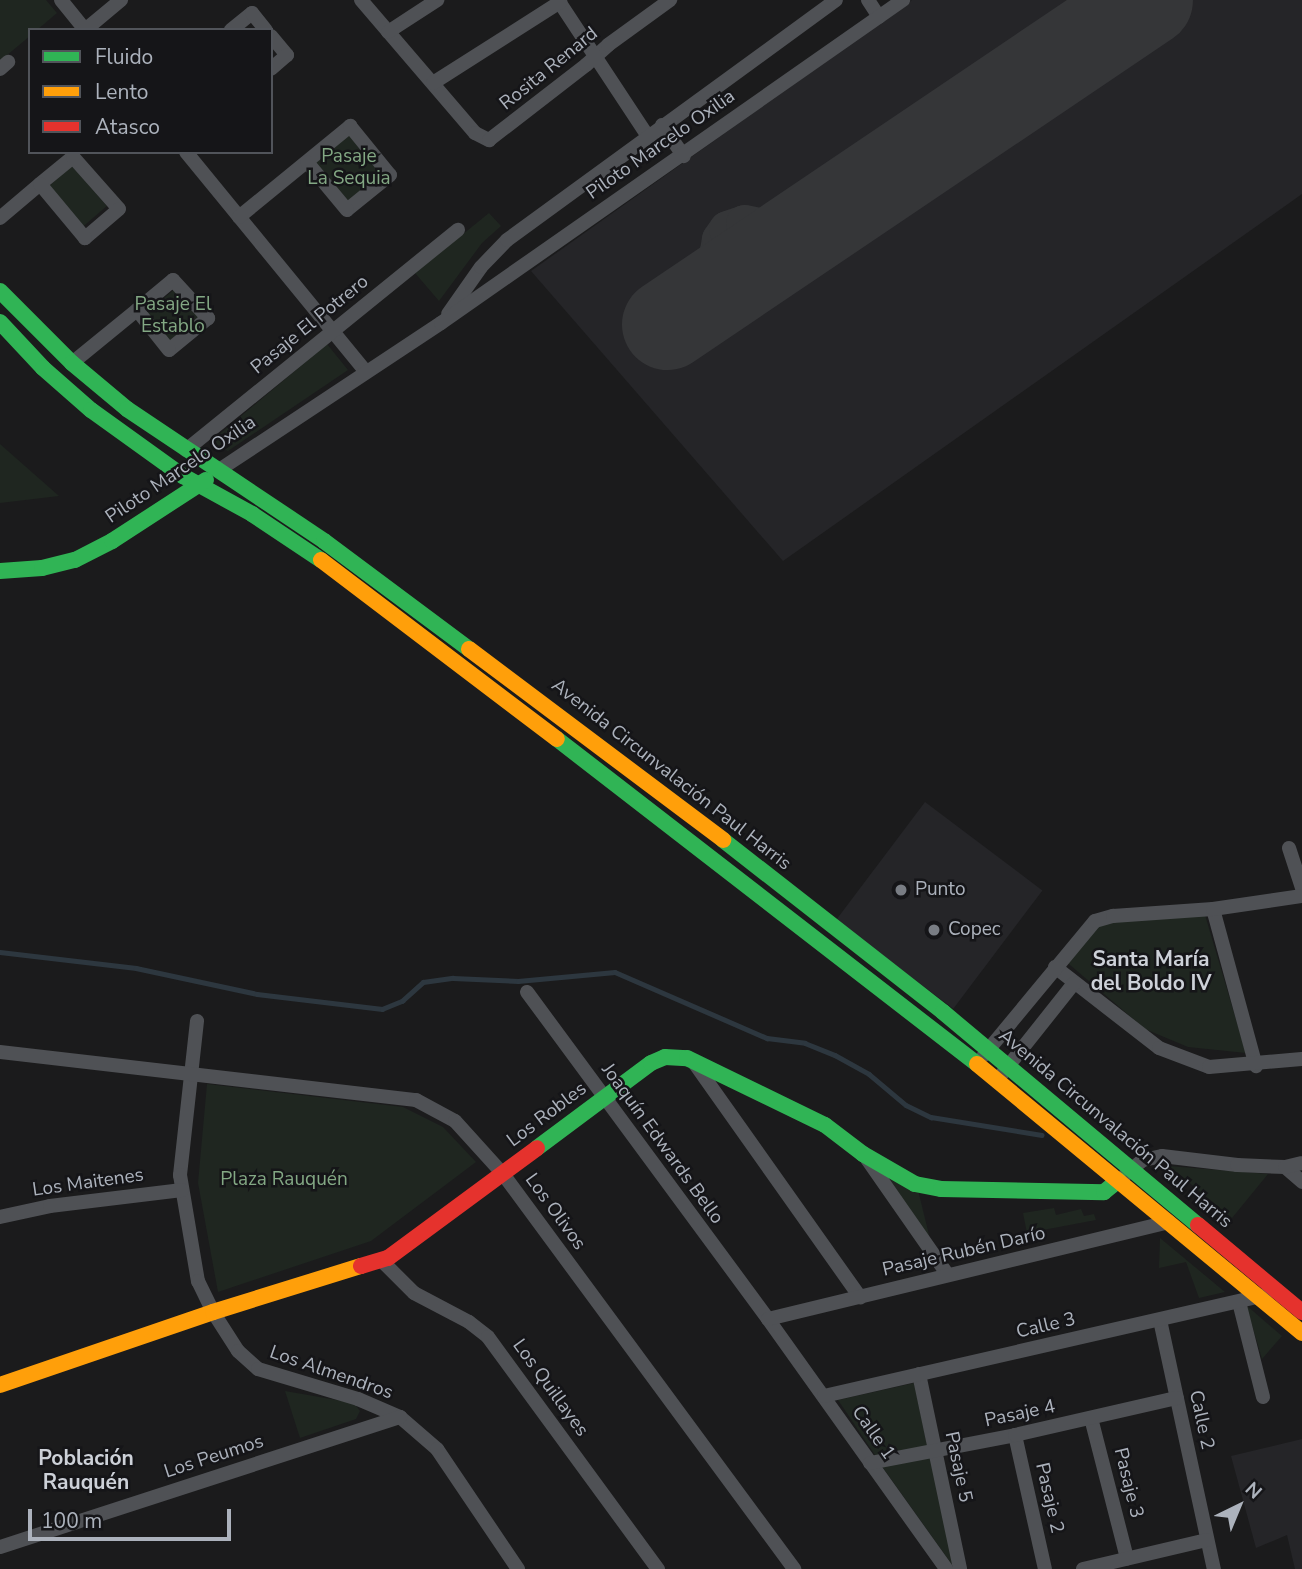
<!DOCTYPE html>
<html>
<head>
<meta charset="utf-8">
<style>
	body { margin:0 }
	#map { position:relative; width:1302px; height:1569px; overflow:hidden; background:#1b1b1c; font-family:"Nunito Sans",sans-serif }
	div>[style] { position:absolute }
	.built>* { inset:0; background:#252528; transform-origin:0 0 }
	.green>* { inset:0; background:#1f2620; transform-origin:0 0 }
	.stream>* { height:4.5px; margin:-2.25px; padding:0 2.25px; transform-origin:2.25px; border-radius:2.25px; background:#2d373f }
	.taxiway>* { height:37px; margin:-18.5px; padding:0 18.5px; transform-origin:18.5px; border-radius:18.5px; background:#353638 }
	.runway>* { height:91px; margin:-45.5px; padding:0 45.5px; transform-origin:45.5px; border-radius:45.5px; background:#353638 }
	.street>* { height:14px; margin:-7px; padding:0 7px; transform-origin:7px; border-radius:7px; background:#4f5155 }
	.fast>* { height:16px; margin:-8px; padding:0 8px; transform-origin:8px; border-radius:8px; background:#30b455 }
	.slow>* { height:16px; margin:-8px; padding:0 8px; transform-origin:8px; border-radius:8px; background:#ff9f0a }
	.jam>* { height:16px; margin:-8px; padding:0 8px; transform-origin:8px; border-radius:8px; background:#e5322d }
	.dots>* { width:19px; height:19px; translate:-50% -50%; box-sizing:border-box; border:4px solid #151518; border-radius:50% }
	span { translate:-50% -50%; white-space:nowrap; text-align:center; line-height:1.15; -webkit-text-stroke:5px #151518; paint-order:stroke }
	.street-label { font-size:19px; color:#acb2bc }
	.park-label { font-size:19px; color:#83a884 }
	.poi-label { font-size:19px; color:#acb2bc }
	.left { translate:0 -50%; text-align:left }
	.neighbourhood-label { font-size:21px; color:#cdd1d8; font-weight:700 }
	.legend { position:absolute; left:28px; top:28px; width:245px; height:126px; box-sizing:border-box; background:#151518; border:2px solid #51545a; margin:0; padding:9px 12px; list-style:none; font-size:21px; color:#acb2bc }
	.legend li { display:flex; align-items:center; gap:14px; height:35px }
	.legend b { width:35px; border:2px solid #51545a }
	.north { position:absolute; left:1204px; top:1471px; width:70px; height:70px; -webkit-text-stroke:5px #151518; paint-order:stroke; rotate:43deg; font-size:19px; font-weight:700; line-height:28px; text-align:center; color:#acb2bc }
	.north::after { content:''; display:block; margin:auto; width:24px; height:32px; background:#acb2bc; clip-path:polygon(50% 0,100% 100%,50% 72%,0 100%) }
	.scale { position:absolute; left:28px; top:1509px; width:203px; height:32px; box-sizing:border-box; border:4px solid #acb2bc; border-top:0; padding-left:9px; font-size:21px; line-height:24px; white-space:nowrap; color:#acb2bc; -webkit-text-stroke:5px #151518; paint-order:stroke }
</style>
</head>
<body>
<div id="map">
	<div class="built">
		<div style="clip-path:polygon(912px 0,1302px 0,1302px 194px,783px 561px,531px 271px)"></div>
		<div style="left:925px;top:802px;width:147px;height:148px;rotate:37deg"></div>
		<div style="clip-path:polygon(1302px 1439px,1302px 1569px,1295px 1569px,1287px 1535px,1256px 1548px,1231px 1456px)"></div>
	</div>
	<div class="green">
		<div style="clip-path:polygon(0 0,46px 0,57px 13px,37px 30px,30px 30px,30px 36px,0 61px)"></div>
		<div style="left:349px;top:132px;width:55px;height:45px;rotate:50deg"></div>
		<div style="left:72px;top:166px;width:53px;height:31px;rotate:49deg"></div>
		<div style="clip-path:polygon(489px 213px,501px 226px,482px 243px,439px 301px,415px 273px)"></div>
		<div style="left:176px;top:288px;width:39px;height:40px;rotate:50deg"></div>
		<div style="clip-path:polygon(327px 344px,348px 370px,228px 451px,210px 442px)"></div>
		<div style="clip-path:polygon(0 444px,59px 496px,0 503px)"></div>
		<div style="clip-path:polygon(1205px 915px,1246px 1053px,1188px 1047px,1145px 1029px,1063px 959px,1093px 924px)"></div>
		<div style="clip-path:polygon(207px 1084px,403px 1107px,443px 1127px,476px 1162px,371px 1241px,218px 1292px,198px 1183px)"></div>
		<div style="clip-path:polygon(878px 1164px,918px 1190px,930px 1239px)"></div>
		<div style="clip-path:polygon(1169px 1166px,1268px 1174px,1232px 1218px)"></div>
		<div style="clip-path:polygon(1054px 1208px,1056px 1215px,1081px 1209px,1084px 1216px,1094px 1214px,1096px 1220px,1027px 1233px,1023px 1213px)"></div>
		<div style="clip-path:polygon(1160px 1238px,1225px 1292px,1199px 1298px,1186px 1262px,1159px 1268px)"></div>
		<div style="clip-path:polygon(1246px 1305px,1282px 1336px,1262px 1359px)"></div>
		<div style="clip-path:polygon(914px 1383px,928px 1449px,877px 1458px,838px 1400px)"></div>
		<div style="clip-path:polygon(285px 1391px,354px 1403px,360px 1411px,356px 1419px,300px 1438px)"></div>
		<div style="clip-path:polygon(930px 1456px,955px 1569px,881px 1465px)"></div>
	</div>
	<div class="stream">
		<div style="left:0;top:952px;width:137px;rotate:6.7deg"></div>
		<div style="left:136px;top:968px;width:124px;rotate:12.1deg"></div>
		<div style="left:257px;top:994px;width:126px;rotate:6.8deg"></div>
		<div style="left:382px;top:1009px;width:22px;rotate:-22deg"></div>
		<div style="left:402px;top:1001px;width:28px;rotate:-42deg"></div>
		<div style="left:423px;top:982px;width:30px;rotate:-8deg"></div>
		<div style="left:453px;top:978px;width:65px;rotate:2.6deg"></div>
		<div style="left:518px;top:981px;width:97px;rotate:-5.3deg"></div>
		<div style="left:615px;top:972px;width:166px;rotate:23.5deg"></div>
		<div style="left:767px;top:1038px;width:38px;rotate:7deg"></div>
		<div style="left:805px;top:1043px;width:32px;rotate:22deg"></div>
		<div style="left:835px;top:1055px;width:39px;rotate:29deg"></div>
		<div style="left:869px;top:1074px;width:48px;rotate:40deg"></div>
		<div style="left:906px;top:1105px;width:28px;rotate:26deg"></div>
		<div style="left:931px;top:1117px;width:112px;rotate:9.2deg"></div>
	</div>
	<div class="taxiway">
		<div style="left:737px;top:276px;width:20px;rotate:-139deg"></div>
		<div style="left:722px;top:263px;width:13px;rotate:-108deg"></div>
		<div style="left:718px;top:251px;width:12px;rotate:-81deg"></div>
		<div style="left:720px;top:239px;width:12px;rotate:-55deg"></div>
		<div style="left:727px;top:229px;width:18px;rotate:-19deg"></div>
		<div style="left:744px;top:223px;width:43px;rotate:10.8deg"></div>
		<div style="left:786px;top:231px;width:23px;rotate:-10deg"></div>
	</div>
	<div class="runway">
		<div style="left:667px;top:324px;width:579px;rotate:-34.02deg"></div>
	</div>
	<div class="street">
		<div style="left:61px;top:0;width:38px;rotate:51deg"></div>
		<div style="left:361px;top:0;width:175px;rotate:49.4deg"></div>
		<div style="left:475px;top:133px;width:16px;rotate:27deg"></div>
		<div style="left:489px;top:140px;width:123px;rotate:-37.7deg"></div>
		<div style="left:586px;top:65px;width:30px;rotate:-42deg"></div>
		<div style="left:608px;top:45px;width:77px;rotate:-36deg"></div>
		<div style="left:558px;top:0;width:162px;rotate:56.6deg"></div>
		<div style="left:868px;top:0;width:20px;rotate:57deg"></div>
		<div style="left:85px;top:30px;width:47px;rotate:-39.8deg"></div>
		<div style="left:231px;top:30px;width:27px;rotate:-39deg"></div>
		<div style="left:252px;top:13px;width:22px;rotate:51deg"></div>
		<div style="left:388px;top:32px;width:59px;rotate:-33.1deg"></div>
		<div style="left:271px;top:36px;width:25px;rotate:50deg"></div>
		<div style="left:287px;top:55px;width:21px;rotate:139deg"></div>
		<div style="left:0;top:69px;width:11px;rotate:-41deg"></div>
		<div style="left:433px;top:83px;width:151px;rotate:-32.5deg"></div>
		<div style="left:662px;top:125px;width:38px;rotate:55deg"></div>
		<div style="left:186px;top:152px;width:284px;rotate:50.7deg"></div>
		<div style="left:239px;top:217px;width:144px;rotate:-39.3deg"></div>
		<div style="left:350px;top:126px;width:63px;rotate:50.8deg"></div>
		<div style="left:390px;top:175px;width:55px;rotate:140.9deg"></div>
		<div style="left:347px;top:210px;width:62px;rotate:-129.8deg"></div>
		<div style="left:0;top:218px;width:52px;rotate:-40.4deg"></div>
		<div style="left:40px;top:184px;width:43px;rotate:-39.3deg"></div>
		<div style="left:73px;top:157px;width:69px;rotate:48.5deg"></div>
		<div style="left:119px;top:209px;width:45px;rotate:139.5deg"></div>
		<div style="left:85px;top:238px;width:70px;rotate:-129.8deg"></div>
		<div style="left:448px;top:314px;width:57px;rotate:-54.9deg"></div>
		<div style="left:481px;top:267px;width:37px;rotate:-46deg"></div>
		<div style="left:507px;top:240px;width:407px;rotate:-36.1deg"></div>
		<div style="left:72px;top:363px;width:84px;rotate:-39.2deg"></div>
		<div style="left:137px;top:310px;width:47px;rotate:-39.8deg"></div>
		<div style="left:173px;top:280px;width:52px;rotate:47.4deg"></div>
		<div style="left:208px;top:318px;width:50px;rotate:140.6deg"></div>
		<div style="left:169px;top:350px;width:51px;rotate:-128.7deg"></div>
		<div style="left:186px;top:450px;width:350px;rotate:-39deg"></div>
		<div style="left:219px;top:470px;width:266px;rotate:-33.5deg"></div>
		<div style="left:441px;top:323px;width:564px;rotate:-34.96deg"></div>
		<div style="left:1289px;top:848px;width:42px;rotate:72deg"></div>
		<div style="left:1213px;top:909px;width:163px;rotate:74.7deg"></div>
		<div style="left:1055px;top:967px;width:132px;rotate:37.9deg"></div>
		<div style="left:1159px;top:1048px;width:53px;rotate:20.8deg"></div>
		<div style="left:1209px;top:1067px;width:93px;rotate:-4.9deg"></div>
		<div style="left:527px;top:992px;width:406px;rotate:53.6deg"></div>
		<div style="left:768px;top:1319px;width:307px;rotate:54.5deg"></div>
		<div style="left:197px;top:1021px;width:155px;rotate:96.3deg"></div>
		<div style="left:180px;top:1175px;width:108px;rotate:80.4deg"></div>
		<div style="left:198px;top:1281px;width:34px;rotate:64deg"></div>
		<div style="left:213px;top:1312px;width:46px;rotate:57.3deg"></div>
		<div style="left:238px;top:1351px;width:27px;rotate:42deg"></div>
		<div style="left:258px;top:1369px;width:104px;rotate:16.7deg"></div>
		<div style="left:358px;top:1399px;width:46px;rotate:23.2deg"></div>
		<div style="left:400px;top:1417px;width:49px;rotate:40.9deg"></div>
		<div style="left:437px;top:1449px;width:145px;rotate:56deg"></div>
		<div style="left:0;top:1052px;width:419px;rotate:6.6deg"></div>
		<div style="left:416px;top:1100px;width:44px;rotate:28.3deg"></div>
		<div style="left:455px;top:1121px;width:72px;rotate:47.8deg"></div>
		<div style="left:503px;top:1174px;width:491px;rotate:53.6deg"></div>
		<div style="left:984px;top:1055px;width:174px;rotate:-50.4deg"></div>
		<div style="left:1095px;top:921px;width:19px;rotate:-16deg"></div>
		<div style="left:1113px;top:916px;width:100px;rotate:-4deg"></div>
		<div style="left:1213px;top:909px;width:90px;rotate:-8.3deg"></div>
		<div style="left:695px;top:1064px;width:286px;rotate:54.7deg"></div>
		<div style="left:1002px;top:1074px;width:116px;rotate:-51.6deg"></div>
		<div style="left:867px;top:1159px;width:141px;rotate:55.1deg"></div>
		<div style="left:1285px;top:1167px;width:23px;rotate:41deg"></div>
		<div style="left:1125px;top:1175px;width:23px;rotate:-40deg"></div>
		<div style="left:1143px;top:1160px;width:19px;rotate:-12deg"></div>
		<div style="left:1162px;top:1156px;width:76px;rotate:6.8deg"></div>
		<div style="left:1237px;top:1165px;width:48px;rotate:2.4deg"></div>
		<div style="left:1285px;top:1167px;width:17px;rotate:-13deg"></div>
		<div style="left:0;top:1217px;width:51px;rotate:-12.4deg"></div>
		<div style="left:50px;top:1206px;width:133px;rotate:-6.9deg"></div>
		<div style="left:382px;top:1261px;width:45px;rotate:45deg"></div>
		<div style="left:414px;top:1293px;width:62px;rotate:27.8deg"></div>
		<div style="left:469px;top:1322px;width:24px;rotate:38deg"></div>
		<div style="left:488px;top:1337px;width:288px;rotate:53.8deg"></div>
		<div style="left:1239px;top:1302px;width:98px;rotate:75.8deg"></div>
		<div style="left:768px;top:1319px;width:413px;rotate:-13.6deg"></div>
		<div style="left:1160px;top:1320px;width:255px;rotate:77.8deg"></div>
		<div style="left:919px;top:1374px;width:199px;rotate:78.1deg"></div>
		<div style="left:824px;top:1396px;width:452px;rotate:-12.9deg"></div>
		<div style="left:1091px;top:1418px;width:145px;rotate:75.6deg"></div>
		<div style="left:1015px;top:1435px;width:137px;rotate:77.4deg"></div>
		<div style="left:870px;top:1463px;width:148px;rotate:-10.9deg"></div>
		<div style="left:1015px;top:1435px;width:166px;rotate:-12.9deg"></div>
		<div style="left:0;top:1547px;width:421px;rotate:-18deg"></div>
		<div style="left:1083px;top:1569px;width:127px;rotate:-13.2deg"></div>
	</div>
	<div class="fast">
		<div style="left:0;top:291px;width:102px;rotate:45deg"></div>
		<div style="left:72px;top:363px;width:72px;rotate:39.9deg"></div>
		<div style="left:127px;top:409px;width:237px;rotate:33.8deg"></div>
		<div style="left:324px;top:541px;width:181px;rotate:36.7deg"></div>
		<div style="left:0;top:322px;width:63px;rotate:46.9deg"></div>
		<div style="left:43px;top:368px;width:64px;rotate:41.2deg"></div>
		<div style="left:91px;top:410px;width:113px;rotate:35.7deg"></div>
		<div style="left:183px;top:476px;width:79px;rotate:28.8deg"></div>
		<div style="left:252px;top:514px;width:83px;rotate:33.7deg"></div>
		<div style="left:0;top:571px;width:42px;rotate:-4.1deg"></div>
		<div style="left:42px;top:568px;width:34px;rotate:-14deg"></div>
		<div style="left:75px;top:560px;width:42px;rotate:-27.2deg"></div>
		<div style="left:112px;top:541px;width:112px;rotate:-33deg"></div>
		<div style="left:557px;top:739px;width:531px;rotate:37.73deg"></div>
		<div style="left:723px;top:840px;width:279px;rotate:38deg"></div>
		<div style="left:943px;top:1012px;width:332px;rotate:39.9deg"></div>
		<div style="left:537px;top:1148px;width:142px;rotate:-36.7deg"></div>
		<div style="left:651px;top:1063px;width:15px;rotate:-23deg"></div>
		<div style="left:665px;top:1057px;width:22px;rotate:3deg"></div>
		<div style="left:687px;top:1058px;width:153px;rotate:25.9deg"></div>
		<div style="left:825px;top:1125px;width:48px;rotate:37.3deg"></div>
		<div style="left:863px;top:1154px;width:60px;rotate:30deg"></div>
		<div style="left:915px;top:1184px;width:26px;rotate:11deg"></div>
		<div style="left:941px;top:1189px;width:163px;rotate:1.1deg"></div>
		<div style="left:1104px;top:1192px;width:19px;rotate:-39deg"></div>
	</div>
	<div class="slow">
		<div style="left:321px;top:560px;width:296px;rotate:37.2deg"></div>
		<div style="left:469px;top:649px;width:318px;rotate:36.9deg"></div>
		<div style="left:977px;top:1064px;width:422px;rotate:39.6deg"></div>
		<div style="left:0;top:1385px;width:225px;rotate:-18.9deg"></div>
		<div style="left:213px;top:1312px;width:155px;rotate:-17.3deg"></div>
	</div>
	<div class="jam">
		<div style="left:1198px;top:1225px;width:136px;rotate:39.9deg"></div>
		<div style="left:361px;top:1266px;width:28px;rotate:-17deg"></div>
		<div style="left:388px;top:1258px;width:185px;rotate:-36.4deg"></div>
	</div>
	<div class="dots">
		<div style="left:901px;top:890px;background:#797d84"></div>
		<div style="left:934px;top:930px;background:#797d84"></div>
	</div>
	<div class="street-label">
		<span style="left:549px;top:69px;rotate:-39deg">Rosita Renard</span>
		<span style="left:661px;top:145px;rotate:-35deg">Piloto Marcelo Oxilia</span>
		<span style="left:310px;top:325px;rotate:-39deg">Pasaje El Potrero</span>
		<span style="left:181px;top:470px;rotate:-34deg">Piloto Marcelo Oxilia</span>
		<span style="left:671px;top:775px;rotate:38deg">Avenida Circunvalación Paul Harris</span>
		<span style="left:547px;top:1115px;rotate:-37deg">Los Robles</span>
		<span style="left:1115px;top:1129px;rotate:40deg">Avenida Circunvalación Paul Harris</span>
		<span style="left:662px;top:1144px;rotate:54deg">Joaquín Edwards Bello</span>
		<span style="left:88px;top:1183px;rotate:-8deg">Los Maitenes</span>
		<span style="left:555px;top:1212px;rotate:54deg">Los Olivos</span>
		<span style="left:964px;top:1252px;rotate:-13deg">Pasaje Rubén Darío</span>
		<span style="left:1046px;top:1326px;rotate:-13deg">Calle 3</span>
		<span style="left:331px;top:1373px;rotate:19deg">Los Almendros</span>
		<span style="left:550px;top:1388px;rotate:54deg">Los Quillayes</span>
		<span style="left:1020px;top:1414px;rotate:-12deg">Pasaje 4</span>
		<span style="left:1201px;top:1420px;rotate:78deg">Calle 2</span>
		<span style="left:873px;top:1433px;rotate:55deg">Calle 1</span>
		<span style="left:214px;top:1457px;rotate:-18deg">Los Peumos</span>
		<span style="left:958px;top:1467px;rotate:78deg">Pasaje 5</span>
		<span style="left:1128px;top:1483px;rotate:76deg">Pasaje 3</span>
		<span style="left:1049px;top:1498px;rotate:77deg">Pasaje 2</span>
	</div>
	<div class="park-label">
		<span style="left:349px;top:168px">Pasaje<br>La Sequia</span>
		<span style="left:173px;top:316px">Pasaje El<br>Establo</span>
		<span style="left:284px;top:1180px">Plaza Rauquén</span>
	</div>
	<div class="poi-label">
		<span class="left" style="left:915px;top:890px">Punto</span>
		<span class="left" style="left:948px;top:930px">Copec</span>
	</div>
	<div class="neighbourhood-label">
		<span style="left:1151px;top:971px">Santa María<br>del Boldo IV</span>
		<span style="left:86px;top:1470px">Población<br>Rauquén</span>
	</div>
	<ul class="legend">
	<li><b style="height:9px;background:#30b455"></b>Fluido</li>
	<li><b style="height:9px;background:#ff9f0a"></b>Lento</li>
	<li><b style="height:9px;background:#e5322d"></b>Atasco</li>
	</ul>
	<div class="north">N</div>
	<div class="scale">100 m</div>
</div>
</body>
</html>
